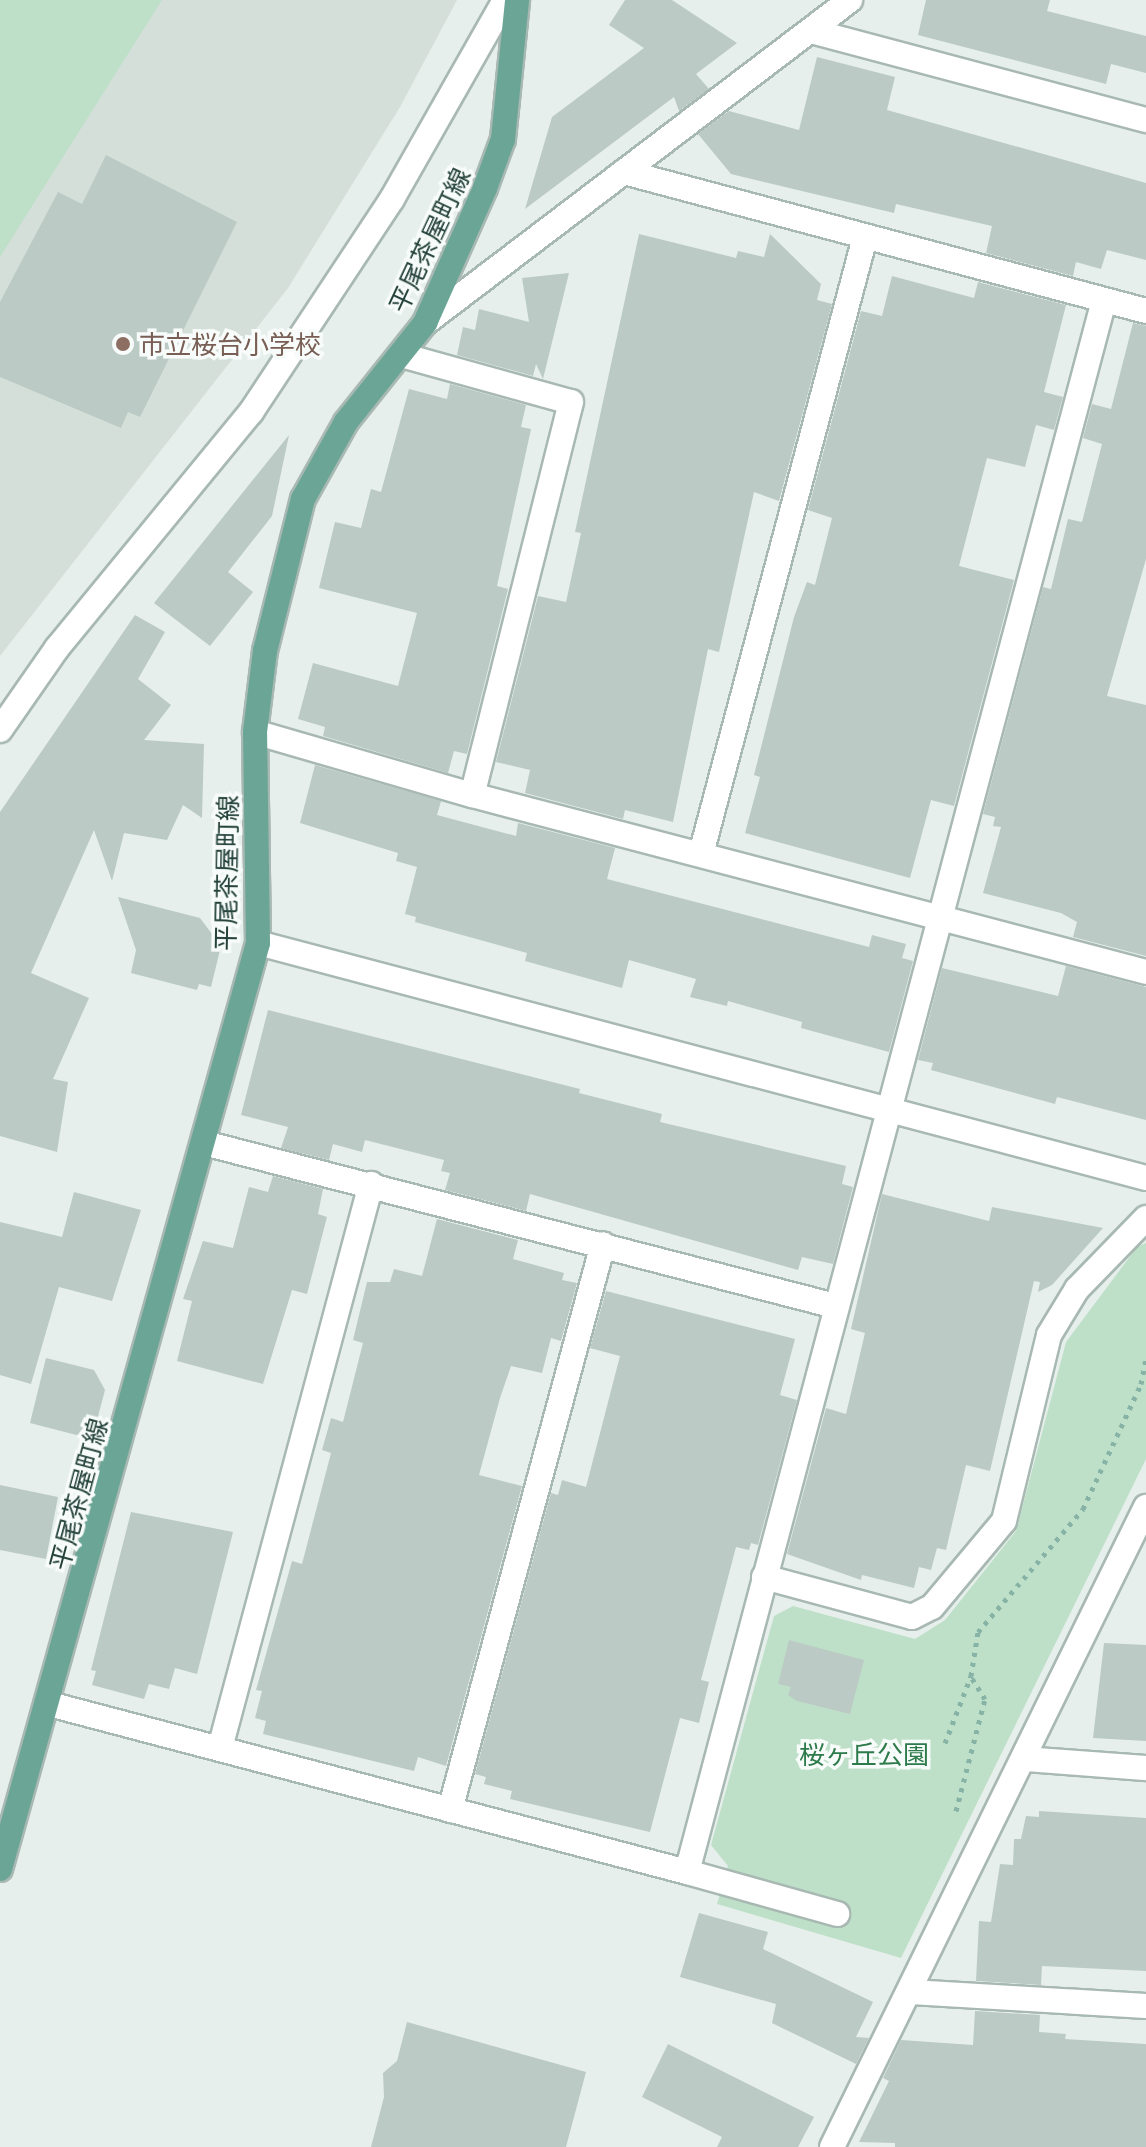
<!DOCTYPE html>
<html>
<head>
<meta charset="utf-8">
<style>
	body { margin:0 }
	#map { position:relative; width:1146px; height:2147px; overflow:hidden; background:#e6efeb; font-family:"Exo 2","Noto Sans JP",sans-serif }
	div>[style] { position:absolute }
	.built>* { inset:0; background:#d4dfda }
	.green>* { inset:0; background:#bfe0c8 }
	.building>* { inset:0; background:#bbcac4 }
	.path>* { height:5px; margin-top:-2.5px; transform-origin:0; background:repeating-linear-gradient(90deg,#86b3a5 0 4px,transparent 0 10px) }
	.roads { filter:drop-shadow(2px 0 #a8b8b2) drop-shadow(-2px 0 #a8b8b2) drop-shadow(0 2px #a8b8b2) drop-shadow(0 -2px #a8b8b2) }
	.minor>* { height:24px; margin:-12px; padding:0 12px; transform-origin:12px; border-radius:12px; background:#fff }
	.major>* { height:24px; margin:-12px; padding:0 12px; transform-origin:12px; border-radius:12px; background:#6aa596 }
	.dots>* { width:22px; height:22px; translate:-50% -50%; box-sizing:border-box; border:4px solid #f7fbf9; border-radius:50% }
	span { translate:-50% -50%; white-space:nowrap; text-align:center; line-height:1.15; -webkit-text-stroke:7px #f7fbf9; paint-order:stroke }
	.street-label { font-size:26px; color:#24423a }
	.education-label { font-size:26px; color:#785e54 }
	.left { translate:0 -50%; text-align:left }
	.park-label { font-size:26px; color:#2d7a4b }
</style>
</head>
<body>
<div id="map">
	<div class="built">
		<div style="clip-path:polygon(0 0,457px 0,400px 107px,288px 288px,0 656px)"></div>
	</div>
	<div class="green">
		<div style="clip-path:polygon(0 0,162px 0,0 257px)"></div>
		<div style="clip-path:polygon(1146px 1243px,1146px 1459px,901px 1958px,717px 1904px,728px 1866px,711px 1845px,774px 1616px,793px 1606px,915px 1639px,945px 1620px,1016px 1531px,1066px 1342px,1137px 1247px)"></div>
	</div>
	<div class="building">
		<div style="clip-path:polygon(625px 0,672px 0,737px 43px,696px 74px,709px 89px,679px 111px,674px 97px,525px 209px,552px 117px,644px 48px,609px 25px)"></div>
		<div style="clip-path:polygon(926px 0,1050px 0,1047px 11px,1146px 36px,1146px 73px,1111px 64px,1106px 84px,918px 35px)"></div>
		<div style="clip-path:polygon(817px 57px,895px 77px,887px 110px,1146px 183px,1146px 260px,1107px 250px,1101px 269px,1076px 262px,1073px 276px,986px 253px,992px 226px,896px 204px,894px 213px,731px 174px,698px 134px,729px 111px,799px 130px)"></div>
		<div style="clip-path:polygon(106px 155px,237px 222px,140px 417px,128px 412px,121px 428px,0 377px,0 302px,58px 192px,82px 204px)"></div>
		<div style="clip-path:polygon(639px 234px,736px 258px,738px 251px,764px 257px,770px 234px,821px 284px,817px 300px,832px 304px,779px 501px,754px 492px,719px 652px,708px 649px,673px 822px,625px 810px,623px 819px,525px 793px,530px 770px,496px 762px,538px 596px,566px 602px,581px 533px,575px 532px)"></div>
		<div style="clip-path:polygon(569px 273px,543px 379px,536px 364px,533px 376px,457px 355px,463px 327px,475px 330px,479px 309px,529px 322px,522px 278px)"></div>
		<div style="clip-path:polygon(892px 276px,974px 298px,978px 282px,1066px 305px,1044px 392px,1063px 397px,1054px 430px,1036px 425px,1025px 467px,987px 458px,959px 566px,1014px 580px,954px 806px,931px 800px,910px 878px,745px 833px,760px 777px,754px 775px,794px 617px,807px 582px,815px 585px,832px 518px,808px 510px,861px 311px,882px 316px)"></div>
		<div style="clip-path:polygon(1133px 323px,1146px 326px,1146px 559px,1107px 696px,1146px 705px,1146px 956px,1073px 937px,1077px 922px,1061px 913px,983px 893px,1001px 827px,993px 826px,995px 817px,983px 814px,1043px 587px,1051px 589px,1068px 519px,1082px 522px,1102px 444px,1083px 438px,1092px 404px,1111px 409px)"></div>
		<div style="clip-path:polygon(450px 384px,526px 405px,521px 427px,531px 429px,497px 586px,508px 589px,467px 754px,454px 751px,448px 773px,323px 736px,325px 727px,298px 719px,313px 663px,398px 686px,417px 613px,319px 588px,335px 522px,361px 528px,371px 489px,381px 492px,409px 389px,447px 399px)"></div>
		<div style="clip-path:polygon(289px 435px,272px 516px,228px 572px,253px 592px,210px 646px,154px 603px)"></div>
		<div style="clip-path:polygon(135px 615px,165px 632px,138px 679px,171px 705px,144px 740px,204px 744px,202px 818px,183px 805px,167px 840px,124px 833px,112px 881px,94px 830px,31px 973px,89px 998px,53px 1079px,68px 1082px,57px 1152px,0 1136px,0 812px)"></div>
		<div style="clip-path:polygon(315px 765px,441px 801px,437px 815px,516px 836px,518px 823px,615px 848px,607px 879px,869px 947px,872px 935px,906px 944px,902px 958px,913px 961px,889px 1052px,801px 1028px,802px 1022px,728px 1001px,727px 1006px,690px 997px,696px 979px,629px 960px,622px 988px,525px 961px,527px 953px,415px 922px,416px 917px,405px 914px,417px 867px,396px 861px,398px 853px,300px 823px)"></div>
		<div style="clip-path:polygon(118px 897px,200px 918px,221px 946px,211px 987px,199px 984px,197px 990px,131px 973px,136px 950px)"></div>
		<div style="clip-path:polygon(1066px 966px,1146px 987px,1146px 1120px,1057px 1097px,1055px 1104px,931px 1070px,933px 1063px,918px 1060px,942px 968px,1058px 996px)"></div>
		<div style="clip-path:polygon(268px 1010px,580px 1089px,579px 1093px,662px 1114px,660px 1122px,846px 1166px,842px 1184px,853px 1187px,833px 1264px,802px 1257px,798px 1270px,530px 1194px,526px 1211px,445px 1190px,450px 1173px,441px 1171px,444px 1160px,365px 1140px,362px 1152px,333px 1144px,329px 1160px,281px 1148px,288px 1127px,241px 1115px)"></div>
		<div style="clip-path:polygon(273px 1176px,323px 1189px,318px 1214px,327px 1217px,307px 1294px,292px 1290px,263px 1384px,177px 1361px,192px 1301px,183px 1299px,203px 1241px,233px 1248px,249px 1187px,268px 1192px)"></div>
		<div style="clip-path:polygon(74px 1192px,141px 1210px,112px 1301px,59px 1287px,31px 1384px,0 1375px,0 1222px,62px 1237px)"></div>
		<div style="clip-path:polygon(882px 1194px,989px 1221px,992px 1207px,1103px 1228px,1052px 1285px,1038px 1292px,1040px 1282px,1034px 1281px,990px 1471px,966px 1465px,946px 1550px,937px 1548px,931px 1570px,919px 1567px,914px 1588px,862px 1575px,861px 1580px,787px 1554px,826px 1408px,846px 1414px,865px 1333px,851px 1329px)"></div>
		<div style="clip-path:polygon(437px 1219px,518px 1240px,513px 1259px,564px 1273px,562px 1280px,577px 1283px,561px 1341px,551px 1338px,542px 1373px,511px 1366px,500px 1398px,479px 1475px,522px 1486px,446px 1766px,418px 1757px,414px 1771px,263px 1734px,266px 1721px,255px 1718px,262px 1691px,256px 1690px,292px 1561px,302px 1564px,331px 1453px,322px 1450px,331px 1418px,343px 1422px,363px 1343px,353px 1340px,367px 1282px,390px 1282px,394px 1269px,422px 1276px)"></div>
		<div style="clip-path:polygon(606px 1291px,795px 1339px,780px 1395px,797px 1400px,758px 1545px,751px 1543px,749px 1550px,736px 1547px,701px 1680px,709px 1682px,699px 1723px,680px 1718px,650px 1832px,510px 1799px,512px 1791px,484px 1784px,486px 1777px,475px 1774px,551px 1493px,558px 1495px,562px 1480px,586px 1487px,620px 1356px,590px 1348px)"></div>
		<div style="clip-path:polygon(46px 1358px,94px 1370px,105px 1390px,92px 1439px,30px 1423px)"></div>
		<div style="clip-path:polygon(0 1485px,58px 1497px,46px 1559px,0 1550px)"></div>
		<div style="clip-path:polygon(131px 1512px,233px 1532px,197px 1674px,175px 1668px,169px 1689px,149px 1684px,144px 1699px,92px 1685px,96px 1671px,91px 1670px)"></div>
		<div style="clip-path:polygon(789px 1640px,864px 1660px,850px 1714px,797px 1701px,788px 1695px,791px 1687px,778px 1684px)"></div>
		<div style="clip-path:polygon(1104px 1643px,1146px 1645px,1146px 1741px,1093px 1738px)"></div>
		<div style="clip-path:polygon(1039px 1811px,1146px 1818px,1146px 1971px,1042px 1966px,1041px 1985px,976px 1981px,979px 1921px,991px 1922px,1000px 1864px,1013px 1865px,1014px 1839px,1021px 1839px,1026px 1816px,1039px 1817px)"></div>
		<div style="clip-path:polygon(699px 1913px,768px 1932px,763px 1949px,873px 2002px,856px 2037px,869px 2038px,856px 2064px,772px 2023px,776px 2004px,680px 1977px)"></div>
		<div style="clip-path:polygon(975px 2011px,1040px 2015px,1039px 2032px,1066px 2034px,1065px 2039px,1146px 2044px,1146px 2147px,895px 2147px,895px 2143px,859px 2142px,889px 2081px,883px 2078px,901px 2040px,973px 2045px)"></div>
		<div style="clip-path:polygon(407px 2022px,586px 2072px,566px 2147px,371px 2147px,384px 2097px,383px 2073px,397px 2061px)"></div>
		<div style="clip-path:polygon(668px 2044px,814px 2117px,798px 2147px,717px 2147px,722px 2137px,642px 2097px)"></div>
	</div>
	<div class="path">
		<div style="left:945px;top:1743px;width:72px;rotate:-68.8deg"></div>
		<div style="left:971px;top:1676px;width:45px;rotate:-81deg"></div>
		<div style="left:978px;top:1632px;width:162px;rotate:-49.5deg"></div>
		<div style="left:1083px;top:1509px;width:138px;rotate:-65.1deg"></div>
		<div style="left:1141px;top:1384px;width:26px;rotate:-79deg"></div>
		<div style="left:956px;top:1811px;width:116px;rotate:-75.5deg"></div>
		<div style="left:985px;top:1699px;width:26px;rotate:-122deg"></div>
	</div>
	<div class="roads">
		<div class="minor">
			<div style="left:811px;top:31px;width:347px;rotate:14.9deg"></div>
			<div style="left:624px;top:172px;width:540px;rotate:14.91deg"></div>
			<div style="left:425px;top:323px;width:534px;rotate:-37.23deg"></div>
			<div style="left:401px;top:355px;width:176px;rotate:15.5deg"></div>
			<div style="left:571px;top:402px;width:405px;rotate:104.1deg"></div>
			<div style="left:0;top:730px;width:100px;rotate:-55.2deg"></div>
			<div style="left:57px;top:648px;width:306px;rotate:-50.6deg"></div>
			<div style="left:251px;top:412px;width:255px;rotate:-56.5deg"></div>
			<div style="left:392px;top:199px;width:229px;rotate:-60.4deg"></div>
			<div style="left:255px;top:732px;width:226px;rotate:16.2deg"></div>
			<div style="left:472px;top:795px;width:697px;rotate:14.71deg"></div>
			<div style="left:701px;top:854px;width:638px;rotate:-75.11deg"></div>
			<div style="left:258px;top:943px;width:919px;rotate:14.82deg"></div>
			<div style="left:204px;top:1143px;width:652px;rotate:14.48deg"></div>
			<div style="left:764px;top:1577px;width:153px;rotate:15.1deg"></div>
			<div style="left:912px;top:1617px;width:22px;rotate:-27deg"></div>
			<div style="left:932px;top:1607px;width:112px;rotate:-50.1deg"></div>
			<div style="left:1004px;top:1521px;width:191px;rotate:-76.4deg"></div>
			<div style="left:1049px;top:1335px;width:54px;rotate:-58.7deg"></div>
			<div style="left:1077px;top:1289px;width:99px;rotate:-45.8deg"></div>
			<div style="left:49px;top:1704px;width:660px;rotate:14.75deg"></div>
			<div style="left:687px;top:1872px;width:1626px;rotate:-75.14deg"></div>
			<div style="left:220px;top:1748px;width:584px;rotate:-75.01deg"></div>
			<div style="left:1025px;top:1759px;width:121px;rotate:4.3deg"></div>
			<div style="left:450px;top:1810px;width:586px;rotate:-74.87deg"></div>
			<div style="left:687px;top:1872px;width:156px;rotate:15.6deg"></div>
			<div style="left:911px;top:1992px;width:235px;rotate:3.4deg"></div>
			<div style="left:832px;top:2147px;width:713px;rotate:-63.87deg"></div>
		</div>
		<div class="major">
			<div style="left:0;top:1869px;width:961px;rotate:-74.43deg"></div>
			<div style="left:258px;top:943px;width:211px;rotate:-90.8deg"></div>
			<div style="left:255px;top:732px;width:82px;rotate:-83deg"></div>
			<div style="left:265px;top:651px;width:157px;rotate:-76deg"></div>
			<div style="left:303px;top:499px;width:88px;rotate:-60.8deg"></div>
			<div style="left:346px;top:422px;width:127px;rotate:-51.4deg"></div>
			<div style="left:425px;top:323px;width:148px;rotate:-66deg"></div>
			<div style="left:485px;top:188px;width:52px;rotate:-69.8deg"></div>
			<div style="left:503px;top:139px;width:140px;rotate:-84.2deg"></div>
		</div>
	</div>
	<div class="dots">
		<div style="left:123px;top:344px;background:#8d6e63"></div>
	</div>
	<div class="street-label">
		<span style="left:429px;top:240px;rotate:-65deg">平尾茶屋町線</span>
		<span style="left:226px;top:873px;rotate:-89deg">平尾茶屋町線</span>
		<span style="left:78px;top:1494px;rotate:-75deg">平尾茶屋町線</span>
	</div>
	<div class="education-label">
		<span class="left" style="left:139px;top:344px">市立桜台小学校</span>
	</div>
	<div class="park-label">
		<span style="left:864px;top:1754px">桜ヶ丘公園</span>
	</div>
</div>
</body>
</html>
